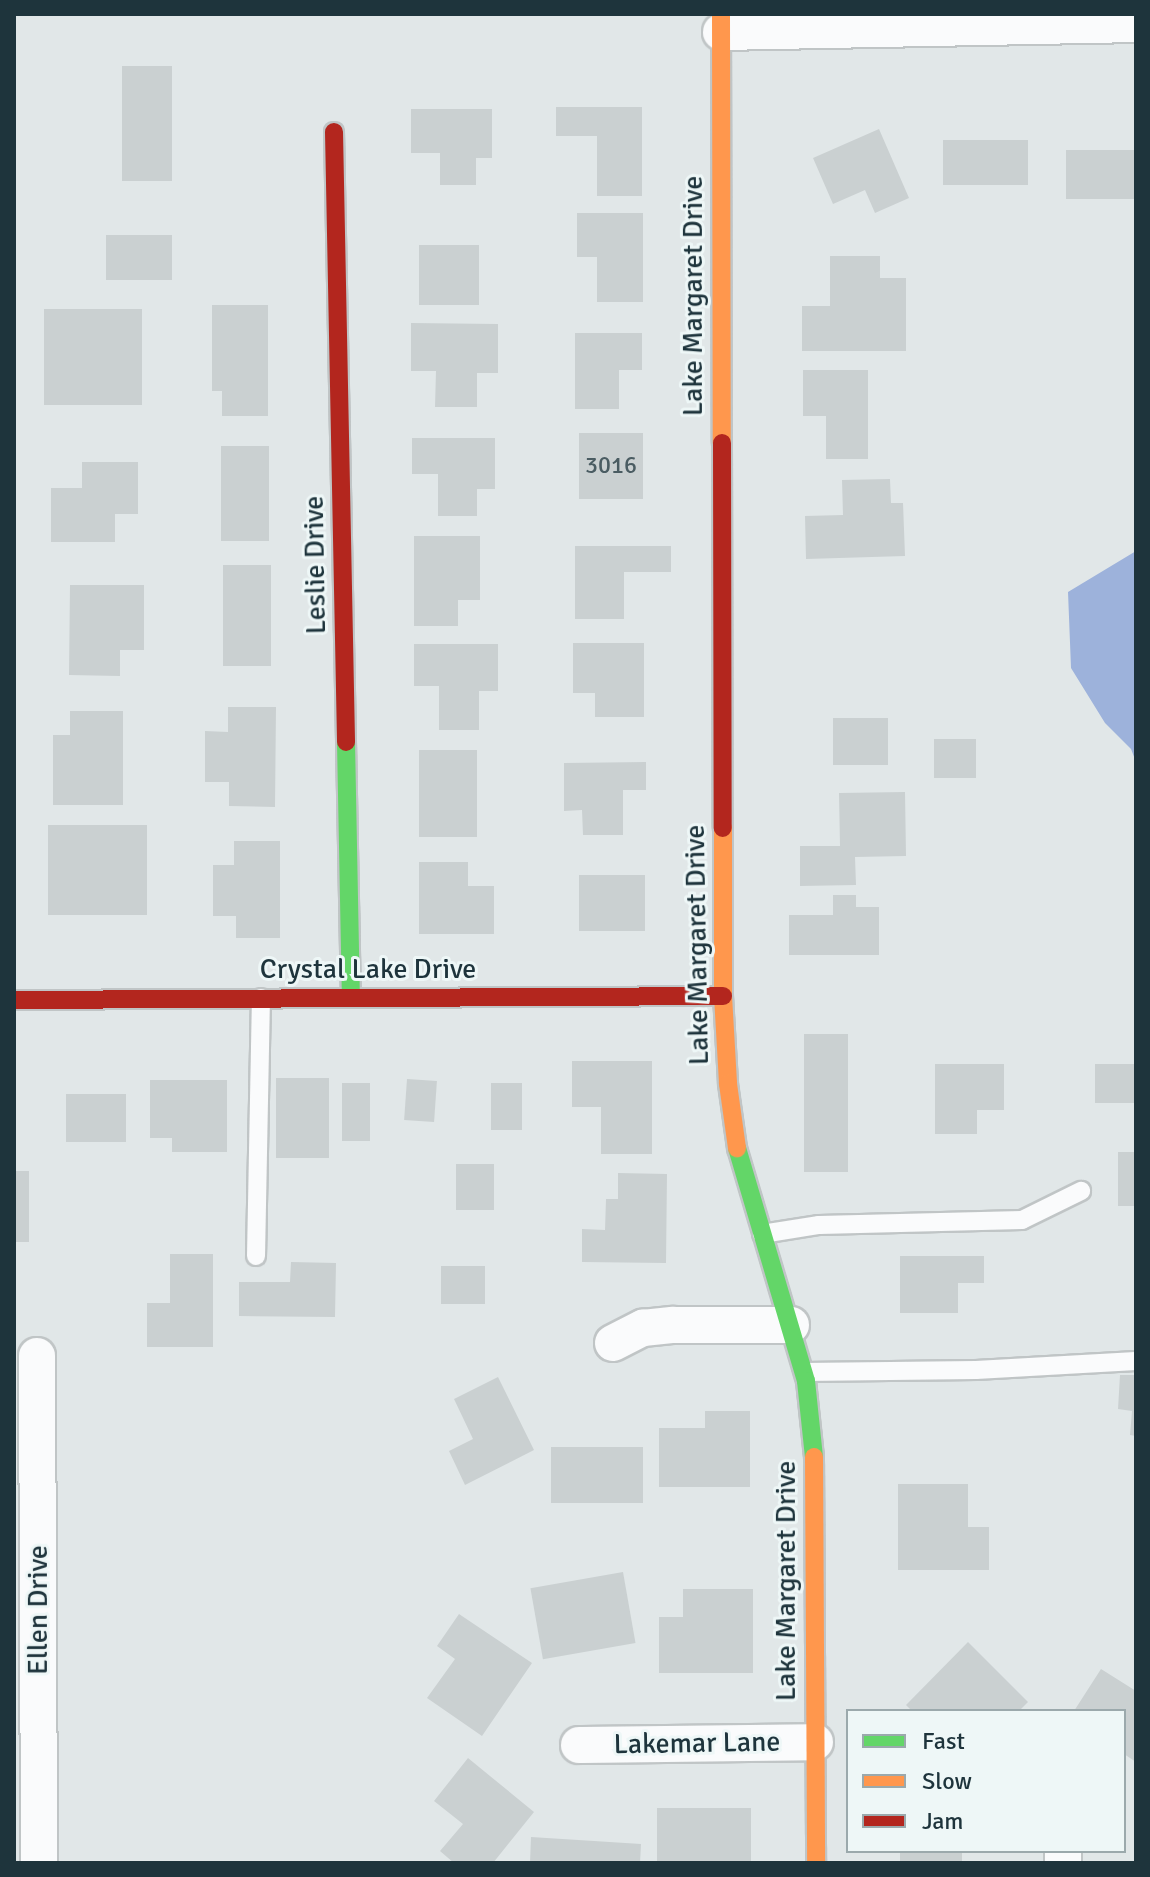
<!DOCTYPE html>
<html>
<head>
<meta charset="utf-8">
<style>
	body { margin:0 }
	#map { position:relative; width:1150px; height:1877px; overflow:hidden; background:#e1e7e8; font-family:Signika,sans-serif }
	div>[style] { position:absolute }
	.water>* { inset:0; background:#9db2db }
	.building>* { inset:0; background:#cad0d1; transform-origin:0 0 }
	.roads { filter:drop-shadow(2px 0 #c0c5c6) drop-shadow(-2px 0 #c0c5c6) drop-shadow(0 2px #c0c5c6) drop-shadow(0 -2px #c0c5c6) }
	.lane>* { height:18px; margin:-9px; padding:0 9px; transform-origin:9px; border-radius:9px; background:#fafbfc }
	.street>* { height:36px; margin:-18px; padding:0 18px; transform-origin:18px; border-radius:18px; background:#fafbfc }
	.fast>* { height:18px; margin:-9px; padding:0 9px; transform-origin:9px; border-radius:9px; background:#63d668 }
	.slow>* { height:18px; margin:-9px; padding:0 9px; transform-origin:9px; border-radius:9px; background:#ff974d }
	.jam>* { height:18px; margin:-9px; padding:0 9px; transform-origin:9px; border-radius:9px; background:#b3261e }
	span { translate:-50% -50%; white-space:nowrap; text-align:center; line-height:1.15; -webkit-text-stroke:6px #eef7f7; paint-order:stroke }
	.number-label { font-size:24px; color:#4a5c62 }
	.number-label span { -webkit-text-stroke-width:0 }
	.street-label { font-size:28px; color:#1e343c }
	.frame { position:absolute; inset:0; border:16px solid #1e343c; pointer-events:none }
	.legend { position:absolute; left:846px; top:1709px; width:280px; height:144px; box-sizing:border-box; background:#eef7f7; border:2px solid #9ba9ac; margin:0; padding:10px 14px; list-style:none; font-size:24px; color:#1e343c }
	.legend li { display:flex; align-items:center; gap:16px; height:40px }
	.legend b { width:40px; border:2px solid #9ba9ac }
</style>
</head>
<body>
<div id="map">
	<div class="water">
		<div style="clip-path:polygon(1136px 551px,1136px 762px,1131px 749px,1105px 723px,1071px 668px,1068px 592px)"></div>
	</div>
	<div class="building">
		<div style="left:122px;top:66px;width:50px;height:115px"></div>
		<div style="clip-path:polygon(556px 107px,642px 107px,642px 196px,597px 196px,597px 136px,556px 136px)"></div>
		<div style="clip-path:polygon(411px 109px,492px 109px,492px 158px,476px 158px,476px 185px,440px 185px,440px 153px,411px 153px)"></div>
		<div style="clip-path:polygon(879px 129px,909px 198px,875px 213px,865px 190px,833px 204px,813px 158px)"></div>
		<div style="left:943px;top:140px;width:85px;height:45px"></div>
		<div style="left:1066px;top:150px;width:70px;height:49px"></div>
		<div style="clip-path:polygon(577px 213px,643px 213px,643px 302px,597px 302px,597px 257px,577px 257px)"></div>
		<div style="left:106px;top:235px;width:66px;height:45px"></div>
		<div style="left:419px;top:245px;width:60px;height:60px"></div>
		<div style="clip-path:polygon(830px 256px,880px 256px,880px 278px,906px 278px,906px 351px,802px 351px,802px 306px,830px 306px)"></div>
		<div style="clip-path:polygon(212px 305px,268px 305px,268px 416px,222px 416px,222px 391px,212px 391px)"></div>
		<div style="left:44px;top:309px;width:98px;height:96px"></div>
		<div style="clip-path:polygon(411px 323px,498px 324px,498px 373px,477px 373px,477px 407px,435px 407px,436px 371px,411px 371px)"></div>
		<div style="clip-path:polygon(575px 333px,642px 333px,642px 370px,619px 370px,619px 409px,575px 409px)"></div>
		<div style="clip-path:polygon(803px 370px,868px 370px,868px 459px,826px 459px,826px 416px,803px 416px)"></div>
		<div style="left:579px;top:433px;width:64px;height:66px"></div>
		<div style="clip-path:polygon(412px 438px,495px 438px,495px 489px,477px 489px,477px 516px,438px 516px,438px 474px,412px 474px)"></div>
		<div style="left:221px;top:446px;width:48px;height:95px"></div>
		<div style="clip-path:polygon(82px 462px,138px 462px,138px 514px,115px 514px,115px 542px,51px 542px,51px 488px,82px 488px)"></div>
		<div style="clip-path:polygon(890px 479px,891px 503px,903px 503px,905px 556px,806px 559px,805px 516px,843px 515px,842px 480px)"></div>
		<div style="clip-path:polygon(414px 536px,480px 536px,480px 600px,458px 600px,458px 626px,414px 626px)"></div>
		<div style="clip-path:polygon(575px 546px,671px 546px,671px 572px,624px 572px,624px 619px,575px 619px)"></div>
		<div style="left:223px;top:565px;width:48px;height:101px"></div>
		<div style="clip-path:polygon(70px 585px,144px 585px,144px 650px,120px 650px,120px 676px,69px 675px)"></div>
		<div style="clip-path:polygon(573px 643px,644px 643px,644px 717px,595px 717px,595px 693px,573px 693px)"></div>
		<div style="clip-path:polygon(414px 644px,498px 644px,498px 691px,479px 691px,479px 730px,439px 730px,439px 686px,414px 686px)"></div>
		<div style="clip-path:polygon(228px 707px,276px 707px,275px 807px,229px 806px,229px 782px,205px 782px,205px 731px,228px 732px)"></div>
		<div style="clip-path:polygon(70px 711px,123px 711px,123px 805px,53px 805px,53px 735px,70px 735px)"></div>
		<div style="left:833px;top:718px;width:55px;height:47px"></div>
		<div style="left:934px;top:739px;width:42px;height:39px"></div>
		<div style="left:419px;top:750px;width:58px;height:87px"></div>
		<div style="clip-path:polygon(646px 762px,646px 790px,623px 790px,623px 835px,583px 835px,582px 810px,564px 811px,564px 763px)"></div>
		<div style="clip-path:polygon(905px 792px,906px 856px,855px 857px,856px 885px,800px 886px,800px 846px,840px 846px,839px 793px)"></div>
		<div style="left:48px;top:825px;width:99px;height:90px"></div>
		<div style="clip-path:polygon(234px 841px,280px 841px,280px 938px,236px 938px,236px 916px,213px 916px,213px 865px,234px 865px)"></div>
		<div style="clip-path:polygon(419px 862px,468px 862px,468px 886px,494px 886px,494px 934px,419px 934px)"></div>
		<div style="left:579px;top:875px;width:66px;height:56px"></div>
		<div style="clip-path:polygon(833px 895px,856px 895px,856px 907px,879px 907px,879px 955px,789px 955px,789px 915px,833px 915px)"></div>
		<div style="left:804px;top:1034px;width:44px;height:138px"></div>
		<div style="clip-path:polygon(572px 1061px,652px 1061px,652px 1154px,601px 1154px,601px 1107px,572px 1107px)"></div>
		<div style="clip-path:polygon(935px 1064px,1004px 1064px,1004px 1110px,977px 1110px,977px 1134px,935px 1134px)"></div>
		<div style="left:1095px;top:1064px;width:41px;height:39px"></div>
		<div style="left:276px;top:1078px;width:53px;height:80px"></div>
		<div style="left:407px;top:1079px;width:30px;height:41px;rotate:4deg"></div>
		<div style="clip-path:polygon(150px 1080px,227px 1080px,227px 1152px,172px 1152px,172px 1138px,150px 1138px)"></div>
		<div style="left:342px;top:1083px;width:28px;height:58px"></div>
		<div style="left:491px;top:1083px;width:31px;height:47px"></div>
		<div style="left:66px;top:1094px;width:60px;height:48px"></div>
		<div style="left:1118px;top:1152px;width:18px;height:54px"></div>
		<div style="left:456px;top:1164px;width:38px;height:46px"></div>
		<div style="left:14px;top:1171px;width:15px;height:71px"></div>
		<div style="clip-path:polygon(618px 1173px,667px 1174px,666px 1263px,582px 1262px,582px 1229px,605px 1230px,606px 1199px,618px 1199px)"></div>
		<div style="clip-path:polygon(170px 1254px,213px 1254px,213px 1347px,147px 1347px,147px 1303px,170px 1303px)"></div>
		<div style="clip-path:polygon(900px 1256px,984px 1256px,984px 1283px,958px 1283px,958px 1313px,900px 1313px)"></div>
		<div style="clip-path:polygon(291px 1262px,336px 1263px,335px 1317px,239px 1316px,239px 1282px,290px 1282px)"></div>
		<div style="left:441px;top:1266px;width:44px;height:38px"></div>
		<div style="clip-path:polygon(1120px 1375px,1136px 1375px,1136px 1436px,1130px 1435px,1132px 1411px,1118px 1409px)"></div>
		<div style="clip-path:polygon(498px 1377px,534px 1450px,465px 1485px,449px 1451px,473px 1439px,454px 1399px)"></div>
		<div style="clip-path:polygon(705px 1411px,750px 1411px,750px 1487px,659px 1487px,659px 1428px,705px 1428px)"></div>
		<div style="left:551px;top:1447px;width:92px;height:56px"></div>
		<div style="clip-path:polygon(898px 1484px,968px 1484px,968px 1527px,989px 1527px,989px 1570px,898px 1570px)"></div>
		<div style="left:623px;top:1572px;width:72px;height:94px;rotate:80deg"></div>
		<div style="clip-path:polygon(683px 1589px,753px 1589px,753px 1673px,659px 1673px,659px 1617px,683px 1617px)"></div>
		<div style="clip-path:polygon(459px 1614px,532px 1663px,482px 1736px,427px 1698px,455px 1659px,437px 1646px)"></div>
		<div style="clip-path:polygon(968px 1642px,1028px 1702px,1019px 1711px,912px 1711px,906px 1705px)"></div>
		<div style="clip-path:polygon(1101px 1669px,1136px 1691px,1136px 1762px,1124px 1754px,1124px 1711px,1074px 1711px)"></div>
		<div style="clip-path:polygon(468px 1758px,534px 1812px,493px 1863px,454px 1863px,440px 1851px,463px 1824px,434px 1801px)"></div>
		<div style="left:657px;top:1808px;width:94px;height:53px"></div>
		<div style="clip-path:polygon(531px 1837px,641px 1844px,640px 1863px,530px 1863px)"></div>
		<div style="left:900px;top:1851px;width:62px;height:12px"></div>
	</div>
	<div class="roads">
		<div class="lane">
			<div style="left:762px;top:1234px;width:58px;rotate:-9deg"></div>
			<div style="left:819px;top:1225px;width:203px;rotate:-1.4deg"></div>
			<div style="left:1022px;top:1220px;width:66px;rotate:-26.2deg"></div>
			<div style="left:256px;top:1256px;width:258px;rotate:-88.9deg"></div>
			<div style="left:804px;top:1372px;width:172px;rotate:-0.7deg"></div>
			<div style="left:976px;top:1370px;width:160px;rotate:-3.2deg"></div>
		</div>
		<div class="street">
			<div style="left:721px;top:32px;width:415px;rotate:-1.1deg"></div>
			<div style="left:613px;top:1343px;width:34px;rotate:-27deg"></div>
			<div style="left:643px;top:1328px;width:31px;rotate:-6deg"></div>
			<div style="left:674px;top:1325px;width:117px"></div>
			<div style="left:37px;top:1356px;width:507px;rotate:89.77deg"></div>
			<div style="left:579px;top:1745px;width:236px;rotate:-0.7deg"></div>
			<div style="left:1063px;top:1863px;width:12px;rotate:-90deg"></div>
		</div>
		<div class="fast">
			<div style="left:346px;top:742px;width:255px;rotate:88.9deg"></div>
			<div style="left:737px;top:1148px;width:243px;rotate:73.5deg"></div>
			<div style="left:806px;top:1381px;width:76px;rotate:84deg"></div>
		</div>
		<div class="slow">
			<div style="left:721px;top:14px;width:429px;rotate:89.9deg"></div>
			<div style="left:723px;top:828px;width:168px;rotate:90deg"></div>
			<div style="left:723px;top:996px;width:88px;rotate:86.7deg"></div>
			<div style="left:728px;top:1084px;width:65px;rotate:82deg"></div>
			<div style="left:814px;top:1457px;width:406px;rotate:89.7deg"></div>
		</div>
		<div class="jam">
			<div style="left:334px;top:132px;width:610px;rotate:88.87deg"></div>
			<div style="left:722px;top:443px;width:385px;rotate:89.9deg"></div>
			<div style="left:14px;top:1000px;width:709px;rotate:-0.32deg"></div>
		</div>
	</div>
	<div class="number-label">
		<span style="left:611px;top:466px">3016</span>
	</div>
	<div class="street-label">
		<span style="left:693px;top:296px;rotate:-90deg">Lake Margaret Drive</span>
		<span style="left:315px;top:565px;rotate:-91deg">Leslie Drive</span>
		<span style="left:697px;top:945px;rotate:-91deg">Lake Margaret Drive</span>
		<span style="left:368px;top:969px">Crystal Lake Drive</span>
		<span style="left:786px;top:1581px;rotate:-90deg">Lake Margaret Drive</span>
		<span style="left:38px;top:1610px;rotate:-90deg">Ellen Drive</span>
		<span style="left:697px;top:1743px;rotate:-1deg">Lakemar Lane</span>
	</div>
	<div class="frame"></div>
	<ul class="legend">
	<li><b style="height:10px;background:#63d668"></b>Fast</li>
	<li><b style="height:10px;background:#ff974d"></b>Slow</li>
	<li><b style="height:10px;background:#b3261e"></b>Jam</li>
	</ul>
</div>
</body>
</html>
